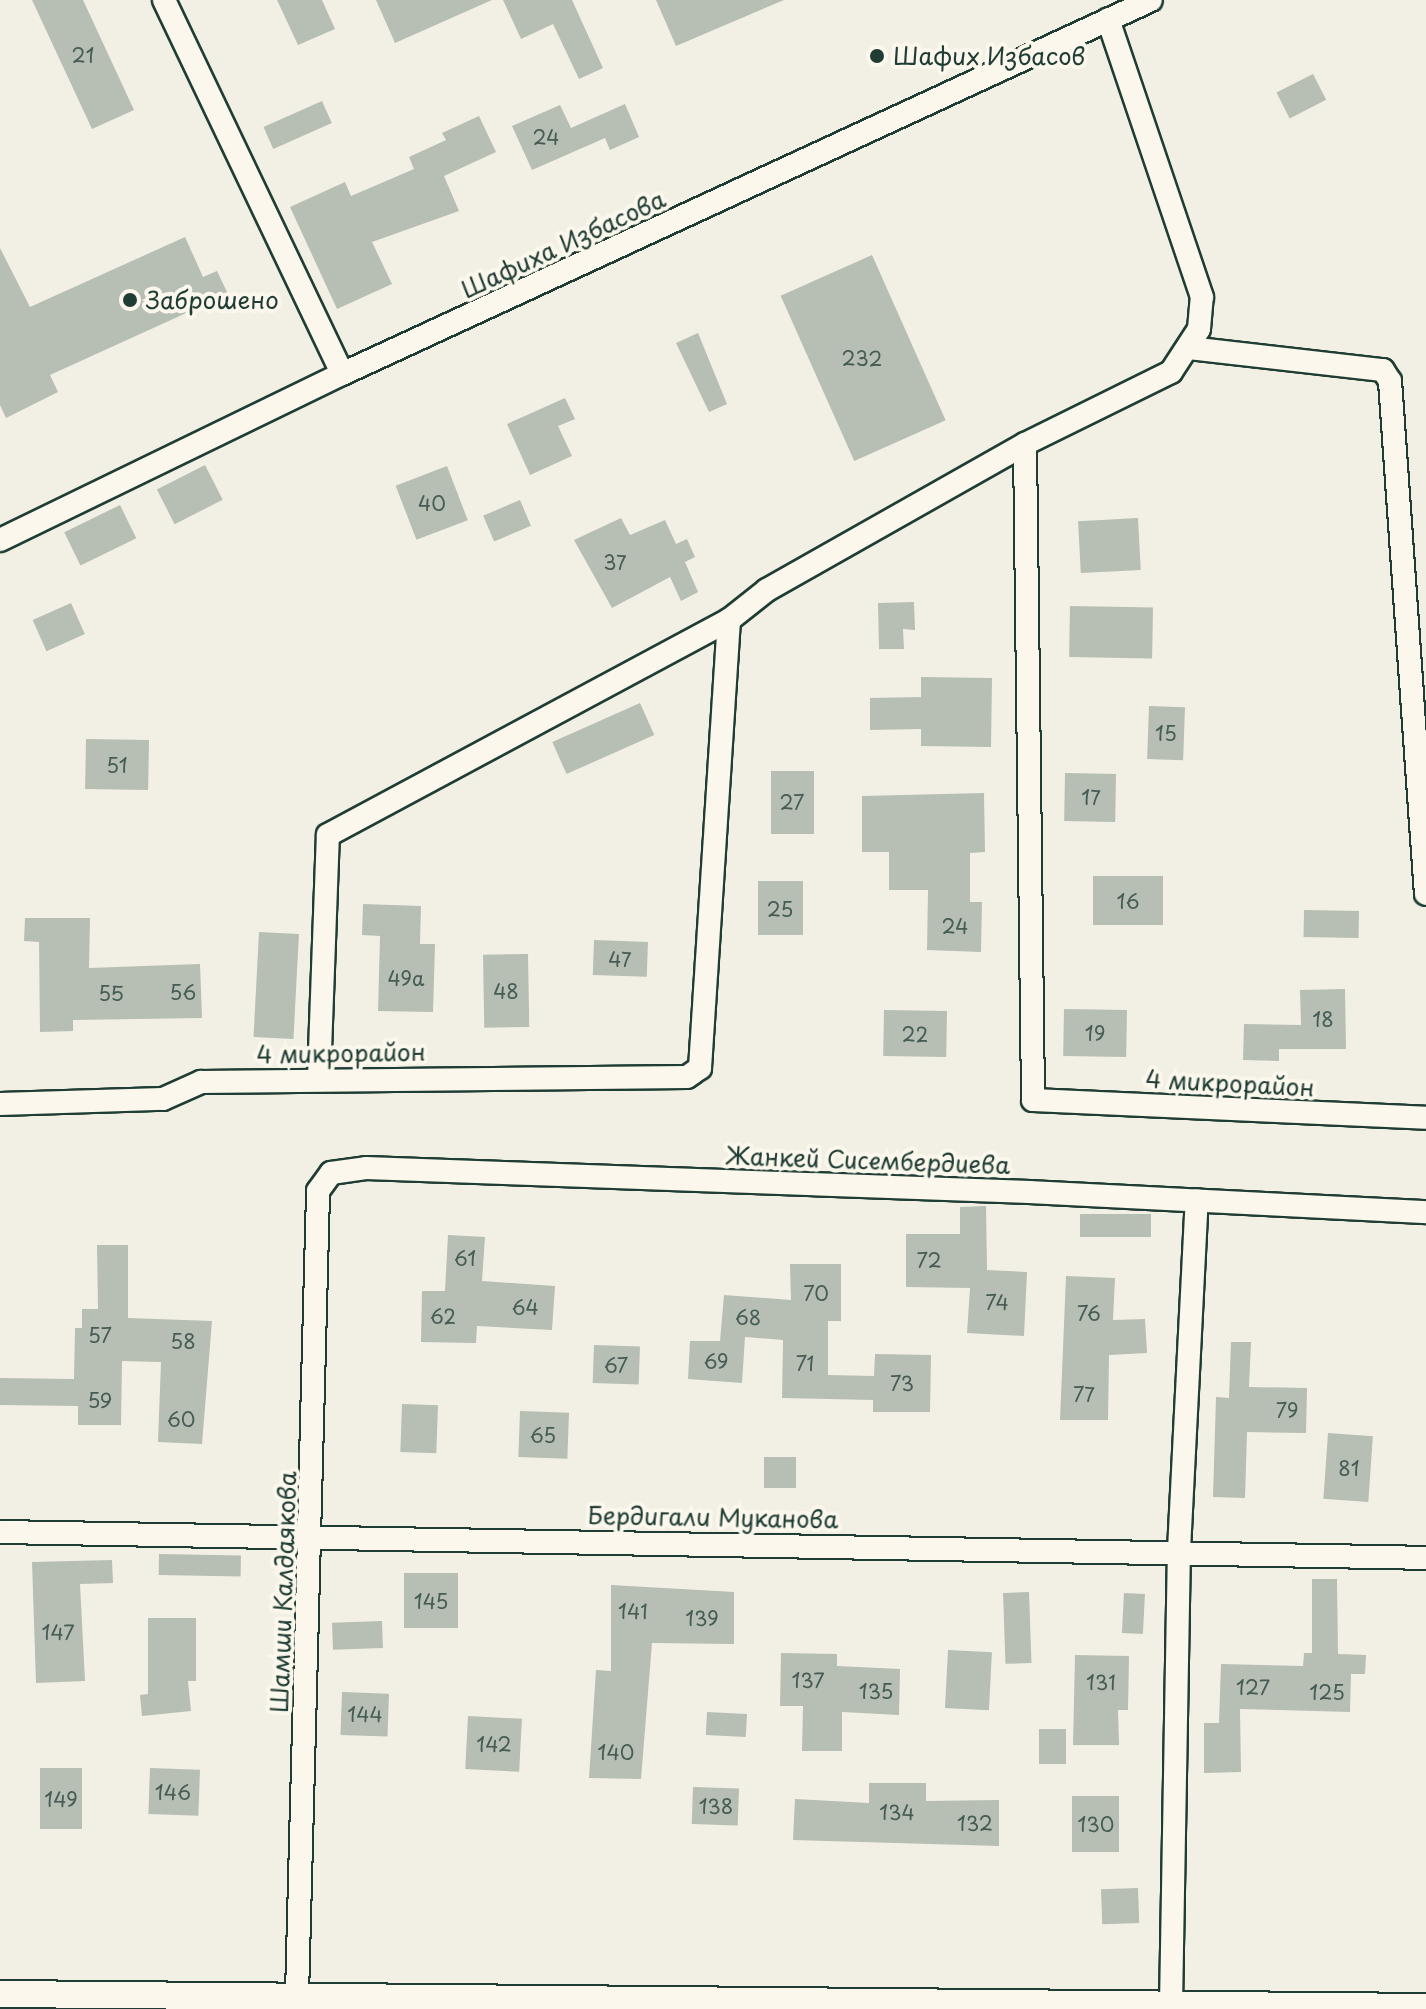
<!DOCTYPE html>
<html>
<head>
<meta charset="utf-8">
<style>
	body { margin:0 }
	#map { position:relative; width:1426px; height:2009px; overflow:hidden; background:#f2f0e5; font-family:"Playpen Sans",sans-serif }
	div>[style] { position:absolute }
	.building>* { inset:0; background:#b7beb3; transform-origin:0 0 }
	.roads { filter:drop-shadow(2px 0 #1f3d34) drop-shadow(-2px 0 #1f3d34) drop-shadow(0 2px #1f3d34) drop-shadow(0 -2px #1f3d34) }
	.minor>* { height:22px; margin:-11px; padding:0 11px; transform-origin:11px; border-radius:11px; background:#fbf7ec }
	.tertiary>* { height:26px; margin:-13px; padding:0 13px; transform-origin:13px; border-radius:13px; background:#fbf7ec }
	.dots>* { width:22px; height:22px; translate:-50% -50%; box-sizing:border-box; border:4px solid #fbf7ec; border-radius:50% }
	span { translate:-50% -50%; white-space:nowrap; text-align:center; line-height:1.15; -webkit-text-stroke:8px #fbf7ec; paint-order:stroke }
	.number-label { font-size:20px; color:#455d54 }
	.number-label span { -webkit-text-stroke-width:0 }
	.poi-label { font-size:24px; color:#1f3d34 }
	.left { translate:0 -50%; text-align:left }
	.street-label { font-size:24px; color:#1f3d34 }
</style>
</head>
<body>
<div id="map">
	<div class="building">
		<div style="clip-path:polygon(32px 0,83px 0,134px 110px,92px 129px)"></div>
		<div style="clip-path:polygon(277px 0,322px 0,335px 29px,298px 45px)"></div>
		<div style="clip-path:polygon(376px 0,492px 0,395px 43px)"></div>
		<div style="clip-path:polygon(503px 0,572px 0,603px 68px,579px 79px,553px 24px,521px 39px)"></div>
		<div style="clip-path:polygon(656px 0,784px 0,676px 46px)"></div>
		<div style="left:1313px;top:74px;width:29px;height:41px;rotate:63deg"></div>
		<div style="left:322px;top:101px;width:24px;height:64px;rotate:66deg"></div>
		<div style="clip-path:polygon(625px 104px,639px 137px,610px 150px,605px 138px,532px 170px,512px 126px,560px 105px,571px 128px)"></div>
		<div style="clip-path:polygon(479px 116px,496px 152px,444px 176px,459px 211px,372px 242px,392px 284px,337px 309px,290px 207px,345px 182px,351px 196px,414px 169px,409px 157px,446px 140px,442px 133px)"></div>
		<div style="clip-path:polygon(185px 237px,203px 277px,217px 271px,228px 294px,50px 375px,58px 392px,6px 418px,0 405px,0 248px,30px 307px)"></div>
		<div style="left:872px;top:255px;width:181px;height:100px;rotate:66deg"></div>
		<div style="clip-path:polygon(698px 333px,727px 404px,709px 412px,676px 343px)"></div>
		<div style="clip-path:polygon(565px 398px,575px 419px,558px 426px,572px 456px,530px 475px,507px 424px)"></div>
		<div style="left:205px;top:465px;width:39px;height:54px;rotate:63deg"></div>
		<div style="left:447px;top:466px;width:58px;height:55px;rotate:69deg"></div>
		<div style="left:520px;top:500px;width:28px;height:40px;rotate:67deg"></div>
		<div style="left:120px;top:505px;width:37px;height:62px;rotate:64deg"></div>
		<div style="clip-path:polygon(621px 518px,630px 535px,665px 520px,676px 544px,687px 539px,695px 557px,685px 562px,698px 592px,681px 601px,670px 577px,612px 608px,574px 540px)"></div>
		<div style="left:1138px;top:518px;width:52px;height:60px;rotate:87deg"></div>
		<div style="clip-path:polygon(914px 602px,915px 630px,903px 629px,904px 649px,879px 649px,878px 603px)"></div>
		<div style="left:71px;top:603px;width:34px;height:42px;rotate:66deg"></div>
		<div style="left:1070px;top:606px;width:83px;height:51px;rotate:1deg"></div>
		<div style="clip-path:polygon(921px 677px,992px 678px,991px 747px,921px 746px,921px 729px,870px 730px,870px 698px,921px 697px)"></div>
		<div style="left:640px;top:703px;width:35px;height:96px;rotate:66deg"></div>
		<div style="left:1149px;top:706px;width:36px;height:53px;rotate:2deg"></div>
		<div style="left:86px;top:739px;width:63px;height:50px;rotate:1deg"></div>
		<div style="left:771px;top:771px;width:43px;height:63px"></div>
		<div style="left:1065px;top:773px;width:51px;height:48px;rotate:1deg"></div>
		<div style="clip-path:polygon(984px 793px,985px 852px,970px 853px,970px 902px,982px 902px,981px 952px,927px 950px,928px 890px,889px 890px,889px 852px,862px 852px,862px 796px)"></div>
		<div style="left:1093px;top:876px;width:70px;height:49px"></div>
		<div style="left:803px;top:881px;width:54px;height:45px;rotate:90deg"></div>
		<div style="clip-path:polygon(363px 904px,421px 906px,420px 944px,435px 944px,433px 1012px,378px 1011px,380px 936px,362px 935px)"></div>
		<div style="left:1304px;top:910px;width:55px;height:27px;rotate:1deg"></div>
		<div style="clip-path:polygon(25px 918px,90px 918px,89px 968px,200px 964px,202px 1018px,73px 1020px,73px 1031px,40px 1032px,39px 942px,24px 941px)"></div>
		<div style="left:259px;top:932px;width:40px;height:105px;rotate:3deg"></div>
		<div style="left:594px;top:940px;width:54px;height:35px;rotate:2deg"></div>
		<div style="left:528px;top:954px;width:73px;height:45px;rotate:89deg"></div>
		<div style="clip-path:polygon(1345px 989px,1346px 1049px,1279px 1049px,1279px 1061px,1243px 1060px,1244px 1024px,1301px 1025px,1300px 990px)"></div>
		<div style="left:1064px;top:1009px;width:63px;height:47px;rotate:1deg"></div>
		<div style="left:884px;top:1010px;width:63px;height:46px;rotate:1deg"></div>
		<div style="clip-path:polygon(986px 1206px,987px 1270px,1027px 1272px,1024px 1336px,967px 1333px,970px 1288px,906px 1287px,906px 1234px,960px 1234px,960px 1207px)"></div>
		<div style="left:1080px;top:1214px;width:71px;height:23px"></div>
		<div style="clip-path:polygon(448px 1235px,485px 1237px,482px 1281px,555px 1286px,552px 1330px,477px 1326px,476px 1343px,421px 1342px,422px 1291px,445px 1291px)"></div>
		<div style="clip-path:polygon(97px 1245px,128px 1245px,128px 1318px,212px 1321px,202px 1444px,158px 1442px,161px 1362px,122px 1361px,121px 1425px,78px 1425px,78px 1406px,0 1405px,0 1378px,74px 1379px,75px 1328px,82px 1328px,82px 1309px,98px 1309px)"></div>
		<div style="clip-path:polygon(790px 1264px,841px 1264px,841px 1321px,828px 1321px,828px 1375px,874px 1376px,875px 1354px,931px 1355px,930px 1412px,873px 1412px,873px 1400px,782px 1398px,783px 1340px,745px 1337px,742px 1383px,688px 1379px,690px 1341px,720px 1341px,724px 1295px,791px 1300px)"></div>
		<div style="clip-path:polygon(1066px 1276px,1115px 1278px,1113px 1320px,1145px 1319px,1147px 1353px,1109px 1355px,1108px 1420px,1060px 1420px)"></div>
		<div style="clip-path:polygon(1231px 1342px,1251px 1342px,1249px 1387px,1307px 1388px,1306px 1433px,1247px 1432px,1245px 1498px,1213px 1497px,1216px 1397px,1229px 1398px)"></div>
		<div style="left:594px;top:1345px;width:46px;height:38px;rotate:2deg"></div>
		<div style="left:402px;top:1404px;width:36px;height:48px;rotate:2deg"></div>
		<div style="left:520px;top:1411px;width:49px;height:46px;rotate:2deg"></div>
		<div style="left:1328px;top:1433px;width:45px;height:66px;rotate:4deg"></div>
		<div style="left:764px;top:1457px;width:32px;height:31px"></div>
		<div style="left:159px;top:1554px;width:82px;height:21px;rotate:1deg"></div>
		<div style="clip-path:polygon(112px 1560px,113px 1583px,80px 1584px,85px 1681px,36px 1683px,32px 1562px)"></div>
		<div style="left:404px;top:1573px;width:54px;height:55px"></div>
		<div style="clip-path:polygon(1312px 1579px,1337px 1579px,1338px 1654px,1366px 1655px,1365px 1674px,1351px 1674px,1350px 1712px,1240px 1709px,1241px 1772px,1204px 1773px,1204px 1723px,1219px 1723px,1221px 1664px,1303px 1666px,1304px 1653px,1312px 1653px)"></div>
		<div style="clip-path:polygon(611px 1585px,734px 1592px,734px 1644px,652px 1643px,641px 1779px,589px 1778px,596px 1670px,611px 1671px)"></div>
		<div style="left:1029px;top:1592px;width:71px;height:26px;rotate:88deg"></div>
		<div style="left:1124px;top:1593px;width:21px;height:40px;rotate:3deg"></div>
		<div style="clip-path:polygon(148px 1618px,196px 1618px,196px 1681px,188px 1681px,191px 1711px,142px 1716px,140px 1695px,148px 1694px)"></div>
		<div style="left:382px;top:1621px;width:27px;height:50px;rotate:88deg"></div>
		<div style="left:948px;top:1650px;width:44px;height:58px;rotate:3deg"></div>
		<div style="clip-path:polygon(781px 1653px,837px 1654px,837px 1666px,900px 1669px,899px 1715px,842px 1712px,842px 1751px,802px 1751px,803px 1706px,780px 1706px)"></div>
		<div style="clip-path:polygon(1075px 1655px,1129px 1656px,1128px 1710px,1118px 1710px,1119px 1745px,1073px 1745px)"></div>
		<div style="left:342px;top:1692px;width:47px;height:43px;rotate:2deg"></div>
		<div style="left:707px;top:1712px;width:40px;height:23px;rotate:3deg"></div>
		<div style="left:468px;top:1716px;width:54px;height:53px;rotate:3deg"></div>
		<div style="left:1039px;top:1729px;width:27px;height:35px"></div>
		<div style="left:40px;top:1768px;width:42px;height:61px"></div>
		<div style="left:150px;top:1768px;width:50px;height:46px;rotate:2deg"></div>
		<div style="clip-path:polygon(869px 1783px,926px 1783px,926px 1801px,999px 1800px,999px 1846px,793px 1840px,795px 1799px,869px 1803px)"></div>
		<div style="left:693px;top:1787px;width:46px;height:37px;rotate:2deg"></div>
		<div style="left:1072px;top:1796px;width:47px;height:56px"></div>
		<div style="left:1138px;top:1888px;width:35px;height:37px;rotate:88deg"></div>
	</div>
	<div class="roads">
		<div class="minor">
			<div style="left:164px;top:0;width:414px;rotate:64.5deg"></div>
			<div style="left:1189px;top:348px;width:195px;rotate:6.5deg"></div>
			<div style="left:1383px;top:370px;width:13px;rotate:58deg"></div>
			<div style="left:1390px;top:381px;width:514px;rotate:85.99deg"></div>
			<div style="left:1025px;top:444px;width:656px;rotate:89.3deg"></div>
			<div style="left:1033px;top:1100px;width:393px;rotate:2.6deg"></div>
			<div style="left:0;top:540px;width:380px;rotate:-25.9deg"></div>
			<div style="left:342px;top:374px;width:891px;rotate:-24.81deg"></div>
			<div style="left:319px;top:1078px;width:243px;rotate:-87.9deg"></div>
			<div style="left:328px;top:835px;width:455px;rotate:-28.2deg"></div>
			<div style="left:0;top:1104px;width:163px;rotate:-1.8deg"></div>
			<div style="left:163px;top:1099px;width:42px;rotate:-24.1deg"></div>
			<div style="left:201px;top:1082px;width:486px;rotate:-0.6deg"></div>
			<div style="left:687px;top:1077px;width:16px;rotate:-35deg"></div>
			<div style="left:700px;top:1068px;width:449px;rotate:-86.3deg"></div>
			<div style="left:729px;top:620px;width:48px;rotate:-38.3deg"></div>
			<div style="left:767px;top:590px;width:296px;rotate:-29.5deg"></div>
			<div style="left:1025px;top:444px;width:163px;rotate:-26.3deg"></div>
			<div style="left:1171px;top:372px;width:51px;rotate:-56.9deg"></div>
			<div style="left:1199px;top:329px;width:32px;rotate:-85deg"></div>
			<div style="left:1202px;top:297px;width:293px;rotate:-108.7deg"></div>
			<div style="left:0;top:1532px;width:1426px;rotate:1.04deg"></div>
			<div style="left:297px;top:1995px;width:804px;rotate:-88.5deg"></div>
			<div style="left:318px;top:1191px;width:22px;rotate:-54deg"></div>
			<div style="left:331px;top:1173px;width:35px;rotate:-8deg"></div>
			<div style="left:366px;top:1168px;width:664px;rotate:2.07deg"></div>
			<div style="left:1030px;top:1192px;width:397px;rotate:2.9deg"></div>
			<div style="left:1171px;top:2005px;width:455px;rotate:-89deg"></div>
			<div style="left:1179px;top:1550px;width:350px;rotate:-87.1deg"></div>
		</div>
		<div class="tertiary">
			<div style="left:0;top:1994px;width:1426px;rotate:0.52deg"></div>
		</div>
	</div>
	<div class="dots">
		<div style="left:877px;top:56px;background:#1f3d34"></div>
		<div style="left:130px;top:300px;background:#1f3d34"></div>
	</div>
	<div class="number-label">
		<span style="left:83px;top:55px">21</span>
		<span style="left:546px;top:137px">24</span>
		<span style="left:862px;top:358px">232</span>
		<span style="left:432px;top:503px">40</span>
		<span style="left:615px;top:562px">37</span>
		<span style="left:1166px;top:733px">15</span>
		<span style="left:117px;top:765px">51</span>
		<span style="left:1091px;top:797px">17</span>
		<span style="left:792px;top:802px">27</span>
		<span style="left:1128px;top:901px">16</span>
		<span style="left:780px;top:909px">25</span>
		<span style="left:955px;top:926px">24</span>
		<span style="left:620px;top:959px">47</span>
		<span style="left:406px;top:978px">49а</span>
		<span style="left:506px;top:991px">48</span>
		<span style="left:183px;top:992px">56</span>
		<span style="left:111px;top:993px">55</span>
		<span style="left:1323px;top:1019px">18</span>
		<span style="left:1095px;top:1033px">19</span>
		<span style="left:915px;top:1034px">22</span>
		<span style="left:465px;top:1258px">61</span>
		<span style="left:929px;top:1260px">72</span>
		<span style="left:816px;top:1293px">70</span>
		<span style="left:997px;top:1302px">74</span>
		<span style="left:525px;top:1307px">64</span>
		<span style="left:1089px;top:1313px">76</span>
		<span style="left:443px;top:1316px">62</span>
		<span style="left:748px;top:1317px">68</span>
		<span style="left:100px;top:1335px">57</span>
		<span style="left:183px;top:1341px">58</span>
		<span style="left:716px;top:1361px">69</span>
		<span style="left:805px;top:1363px">71</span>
		<span style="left:616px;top:1365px">67</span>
		<span style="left:902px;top:1383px">73</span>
		<span style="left:1084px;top:1394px">77</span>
		<span style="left:100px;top:1400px">59</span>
		<span style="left:1287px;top:1410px">79</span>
		<span style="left:181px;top:1419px">60</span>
		<span style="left:543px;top:1435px">65</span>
		<span style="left:1349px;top:1468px">81</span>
		<span style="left:431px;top:1601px">145</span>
		<span style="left:633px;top:1611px">141</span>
		<span style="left:702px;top:1618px">139</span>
		<span style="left:58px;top:1632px">147</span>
		<span style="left:808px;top:1680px">137</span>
		<span style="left:1101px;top:1682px">131</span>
		<span style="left:1253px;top:1687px">127</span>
		<span style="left:876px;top:1691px">135</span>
		<span style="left:1327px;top:1692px">125</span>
		<span style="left:365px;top:1714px">144</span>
		<span style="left:494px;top:1744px">142</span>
		<span style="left:616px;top:1752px">140</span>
		<span style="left:173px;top:1792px">146</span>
		<span style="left:61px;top:1799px">149</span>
		<span style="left:716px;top:1806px">138</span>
		<span style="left:897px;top:1812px">134</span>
		<span style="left:975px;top:1823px">132</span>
		<span style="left:1096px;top:1824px">130</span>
	</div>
	<div class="poi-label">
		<span class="left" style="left:893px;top:56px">Шафих Избасов</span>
		<span class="left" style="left:146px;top:300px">Заброшено</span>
	</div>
	<div class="street-label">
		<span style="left:563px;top:244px;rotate:-25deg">Шафиха Избасова</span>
		<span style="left:341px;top:1053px;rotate:-1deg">4 микрорайон</span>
		<span style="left:1230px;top:1083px;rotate:3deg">4 микрорайон</span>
		<span style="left:868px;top:1160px;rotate:2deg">Жанкей Сисембердиева</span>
		<span style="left:713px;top:1517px;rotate:1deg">Бердигали Муканова</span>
		<span style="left:283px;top:1592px;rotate:-88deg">Шамши Калдаякова</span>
	</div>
</div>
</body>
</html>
